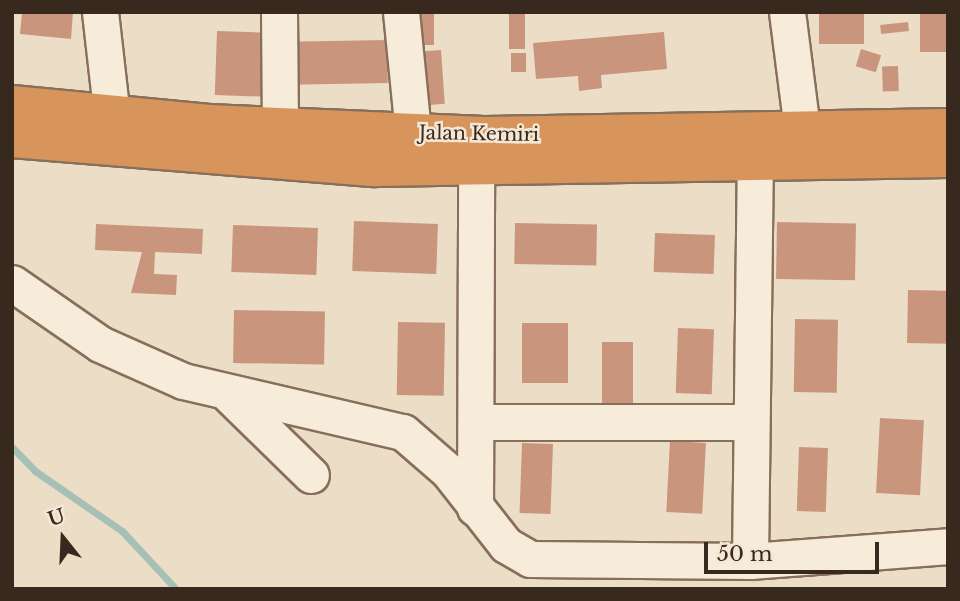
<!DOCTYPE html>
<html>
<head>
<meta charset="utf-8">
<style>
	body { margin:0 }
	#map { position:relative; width:960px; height:601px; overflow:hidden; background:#ecddc6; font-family:"Libre Baskerville",serif }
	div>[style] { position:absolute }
	.stream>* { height:7px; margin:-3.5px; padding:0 3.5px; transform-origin:3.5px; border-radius:3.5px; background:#a7c0b6 }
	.building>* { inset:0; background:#c9967d; transform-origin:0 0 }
	.roads { filter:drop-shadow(2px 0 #876f5c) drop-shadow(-2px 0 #876f5c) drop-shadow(0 2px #876f5c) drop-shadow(0 -2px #876f5c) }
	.minor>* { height:35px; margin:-17.5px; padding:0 17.5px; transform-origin:17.5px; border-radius:17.5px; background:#f7ebd9 }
	.highway>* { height:38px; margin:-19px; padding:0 19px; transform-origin:19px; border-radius:19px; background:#d7955b }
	span { translate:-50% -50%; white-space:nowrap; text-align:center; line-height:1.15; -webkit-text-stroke:5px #f4e8d5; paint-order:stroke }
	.street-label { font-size:19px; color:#38291f }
	.frame { position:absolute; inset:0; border:14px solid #38291f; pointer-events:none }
	.north { position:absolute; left:28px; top:503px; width:70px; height:70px; -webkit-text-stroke:5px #f4e8d5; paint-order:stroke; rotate:342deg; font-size:19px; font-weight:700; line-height:28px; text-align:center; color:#38291f }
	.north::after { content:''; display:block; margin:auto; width:24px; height:32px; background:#38291f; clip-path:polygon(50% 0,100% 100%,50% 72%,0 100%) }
	.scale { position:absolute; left:704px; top:542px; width:175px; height:32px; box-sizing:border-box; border:4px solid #38291f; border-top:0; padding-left:9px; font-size:21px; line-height:24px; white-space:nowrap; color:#38291f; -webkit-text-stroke:5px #f4e8d5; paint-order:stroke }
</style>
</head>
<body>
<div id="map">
	<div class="stream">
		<div style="left:12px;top:447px;width:33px;rotate:46deg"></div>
		<div style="left:35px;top:471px;width:106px;rotate:34.6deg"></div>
		<div style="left:122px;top:531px;width:79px;rotate:47deg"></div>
	</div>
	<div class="building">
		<div style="clip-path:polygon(22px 12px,73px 12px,71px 39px,20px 34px)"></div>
		<div style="left:406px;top:12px;width:28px;height:33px"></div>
		<div style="left:509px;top:12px;width:16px;height:37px"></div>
		<div style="left:819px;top:12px;width:45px;height:32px"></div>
		<div style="left:920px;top:12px;width:28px;height:40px"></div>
		<div style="left:908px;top:22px;width:9px;height:28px;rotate:84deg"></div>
		<div style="left:217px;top:31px;width:47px;height:64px;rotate:2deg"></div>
		<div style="clip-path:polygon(664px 32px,667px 69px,601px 75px,602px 88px,579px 91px,578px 76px,536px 79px,533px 43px)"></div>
		<div style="left:387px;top:40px;width:43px;height:100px;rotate:89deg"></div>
		<div style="left:861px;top:49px;width:21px;height:18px;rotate:17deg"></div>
		<div style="left:441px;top:50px;width:54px;height:29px;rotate:86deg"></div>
		<div style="left:511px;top:53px;width:15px;height:19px"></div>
		<div style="left:898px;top:66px;width:25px;height:16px;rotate:88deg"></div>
		<div style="left:354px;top:221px;width:84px;height:50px;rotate:2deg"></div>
		<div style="left:777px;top:222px;width:79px;height:57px;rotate:1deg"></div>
		<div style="left:515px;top:223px;width:82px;height:41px;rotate:1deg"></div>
		<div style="clip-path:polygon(96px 224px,203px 229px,202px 254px,155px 252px,154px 274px,177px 275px,176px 295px,131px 293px,142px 252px,95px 250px)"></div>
		<div style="left:233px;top:225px;width:85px;height:47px;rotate:2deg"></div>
		<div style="left:655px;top:233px;width:60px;height:39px;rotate:2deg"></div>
		<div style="left:908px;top:290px;width:40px;height:53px;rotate:1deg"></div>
		<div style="left:234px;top:310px;width:91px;height:53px;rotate:1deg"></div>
		<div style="left:795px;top:319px;width:43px;height:73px;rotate:1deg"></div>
		<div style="left:398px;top:322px;width:47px;height:73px;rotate:1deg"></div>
		<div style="left:522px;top:323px;width:46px;height:60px"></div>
		<div style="left:678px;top:328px;width:36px;height:65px;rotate:2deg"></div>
		<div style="left:602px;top:342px;width:31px;height:65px"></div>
		<div style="left:880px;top:418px;width:44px;height:75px;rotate:3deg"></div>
		<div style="left:670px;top:441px;width:36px;height:71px;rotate:3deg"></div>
		<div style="left:522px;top:443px;width:31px;height:70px;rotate:2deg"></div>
		<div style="left:799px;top:447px;width:29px;height:64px;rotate:2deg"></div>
	</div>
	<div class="roads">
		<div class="minor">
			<div style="left:100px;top:12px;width:106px;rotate:83.5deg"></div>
			<div style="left:279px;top:12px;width:116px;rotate:89.5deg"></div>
			<div style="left:401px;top:12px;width:122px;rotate:84.3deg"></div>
			<div style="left:787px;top:12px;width:118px;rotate:82.7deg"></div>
			<div style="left:12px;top:283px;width:107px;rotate:34.7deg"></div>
			<div style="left:100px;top:344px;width:91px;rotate:24deg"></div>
			<div style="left:183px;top:381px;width:226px;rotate:13.1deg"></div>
			<div style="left:403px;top:432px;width:60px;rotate:40.9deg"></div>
			<div style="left:448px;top:471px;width:94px;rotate:51.9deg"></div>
			<div style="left:506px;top:545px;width:28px;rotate:30deg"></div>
			<div style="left:530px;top:559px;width:220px;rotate:0.5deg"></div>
			<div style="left:750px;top:561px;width:199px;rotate:-4.3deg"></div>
			<div style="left:230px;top:396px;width:113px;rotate:44.3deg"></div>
			<div style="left:477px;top:422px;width:272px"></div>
			<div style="left:475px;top:508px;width:341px;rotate:-89.8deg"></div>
			<div style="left:750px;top:561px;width:398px;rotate:-89.3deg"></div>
		</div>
		<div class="highway">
			<div style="left:12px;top:105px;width:198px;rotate:5.5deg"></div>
			<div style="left:209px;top:124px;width:275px;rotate:2.5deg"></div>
			<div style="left:484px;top:136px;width:464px;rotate:-1deg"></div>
			<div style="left:12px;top:138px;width:364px;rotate:4.6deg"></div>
			<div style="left:375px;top:167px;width:573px;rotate:-0.9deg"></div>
		</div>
	</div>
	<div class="street-label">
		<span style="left:479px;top:134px;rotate:1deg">Jalan Kemiri</span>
	</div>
	<div class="frame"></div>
	<div class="north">U</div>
	<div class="scale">50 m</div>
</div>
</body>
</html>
